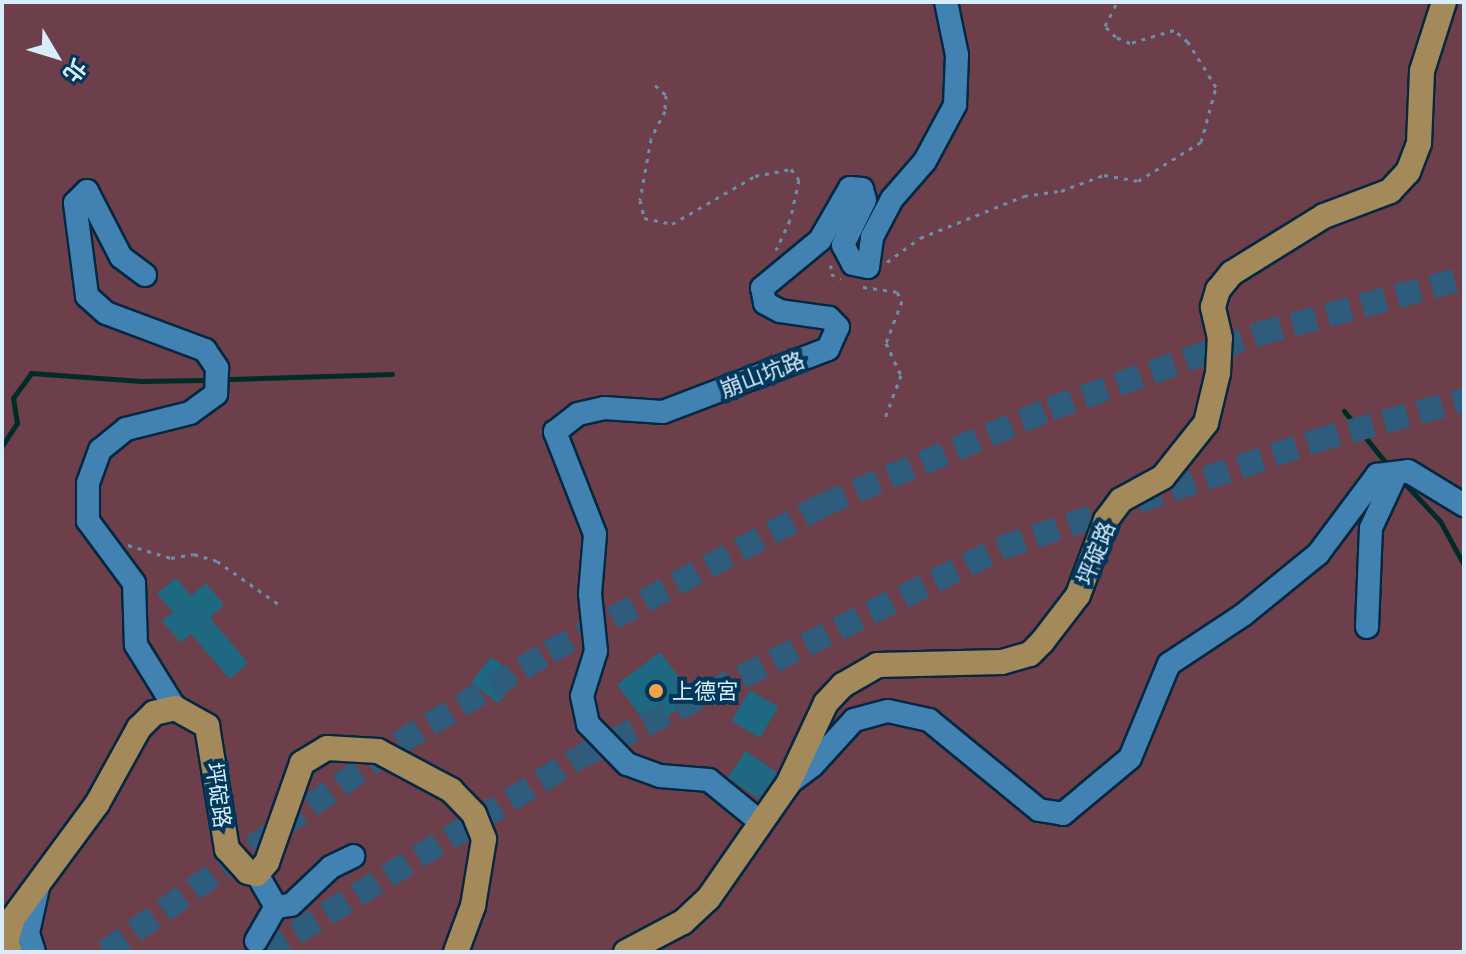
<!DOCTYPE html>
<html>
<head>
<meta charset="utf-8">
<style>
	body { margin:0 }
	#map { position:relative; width:1466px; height:954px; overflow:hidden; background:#0f4266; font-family:"IBM Plex Serif","Noto Sans TC",serif }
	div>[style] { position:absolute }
	.green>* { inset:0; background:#6d3f4a; transform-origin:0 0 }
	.stream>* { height:5px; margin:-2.5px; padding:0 2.5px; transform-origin:2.5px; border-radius:2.5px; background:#002c28 }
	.building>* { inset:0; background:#1e6981; transform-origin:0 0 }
	.highway-tunnel>* { height:24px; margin-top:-12px; transform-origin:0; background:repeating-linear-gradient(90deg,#2d5c7c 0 24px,transparent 0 36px) }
	.path>* { height:3px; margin-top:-1.5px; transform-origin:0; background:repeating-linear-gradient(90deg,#6a8faa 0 4px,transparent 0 10px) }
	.roads { filter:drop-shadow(2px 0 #052840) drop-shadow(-2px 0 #052840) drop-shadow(0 2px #052840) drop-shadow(0 -2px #052840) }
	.minor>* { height:22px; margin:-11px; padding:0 11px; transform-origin:11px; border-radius:11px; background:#4282b3 }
	.major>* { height:24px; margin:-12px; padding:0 12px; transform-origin:12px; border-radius:12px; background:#a4895a }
	.dots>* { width:22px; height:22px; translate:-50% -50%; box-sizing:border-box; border:4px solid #01375a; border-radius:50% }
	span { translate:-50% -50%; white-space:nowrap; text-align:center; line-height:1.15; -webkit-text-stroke:8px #01375a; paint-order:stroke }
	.street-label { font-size:22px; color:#d9ecfc }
	.poi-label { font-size:22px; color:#d9ecfc }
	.left { translate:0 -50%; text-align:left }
	.frame { position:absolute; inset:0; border:4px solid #d9ecfc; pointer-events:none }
	.north { position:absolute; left:16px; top:16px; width:80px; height:80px; -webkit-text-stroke:6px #01375a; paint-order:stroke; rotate:128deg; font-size:22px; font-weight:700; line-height:32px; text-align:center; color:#d9ecfc }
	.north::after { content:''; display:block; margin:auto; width:28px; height:36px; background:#d9ecfc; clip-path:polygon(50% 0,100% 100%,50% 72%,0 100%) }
</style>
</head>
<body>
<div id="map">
	<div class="green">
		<div style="left:2px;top:2px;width:1462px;height:950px"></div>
	</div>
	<div class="stream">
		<div style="left:230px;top:379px;width:162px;rotate:-1.8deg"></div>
		<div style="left:1344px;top:411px;width:67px;rotate:51.1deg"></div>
		<div style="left:2px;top:446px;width:27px;rotate:-57deg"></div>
		<div style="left:17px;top:423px;width:25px;rotate:-99deg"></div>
		<div style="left:13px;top:398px;width:31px;rotate:-54deg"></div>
		<div style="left:31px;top:373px;width:110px;rotate:4.2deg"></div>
		<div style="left:141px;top:381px;width:63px;rotate:-0.9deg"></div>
		<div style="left:1407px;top:486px;width:48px;rotate:46.7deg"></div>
		<div style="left:1440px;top:521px;width:50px;rotate:61.4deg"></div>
	</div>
	<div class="building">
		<div style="clip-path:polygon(176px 578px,191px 596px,206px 583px,224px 605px,210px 618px,248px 663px,230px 679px,191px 634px,181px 643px,162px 621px,173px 612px,157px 594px)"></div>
		<div style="left:660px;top:652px;width:56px;height:54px;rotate:53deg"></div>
		<div style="left:491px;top:657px;width:34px;height:32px;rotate:38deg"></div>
		<div style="left:750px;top:690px;width:33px;height:36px;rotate:31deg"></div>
		<div style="left:746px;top:751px;width:38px;height:32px;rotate:35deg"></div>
	</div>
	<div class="highway-tunnel">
		<div style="left:105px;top:952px;width:361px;rotate:-35.4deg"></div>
		<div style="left:399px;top:743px;width:175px;rotate:-31.2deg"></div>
		<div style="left:549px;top:652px;width:311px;rotate:-28.2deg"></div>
		<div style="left:823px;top:505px;width:246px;rotate:-22.9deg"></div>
		<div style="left:1050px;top:409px;width:221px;rotate:-19.8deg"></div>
		<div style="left:1258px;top:334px;width:213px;rotate:-15.2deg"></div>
		<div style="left:265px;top:952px;width:370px;rotate:-31.8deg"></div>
		<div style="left:580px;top:757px;width:470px;rotate:-26.4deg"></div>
		<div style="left:1001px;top:548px;width:332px;rotate:-18.8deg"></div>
		<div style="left:1315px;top:441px;width:155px;rotate:-15.4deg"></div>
	</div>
	<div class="path">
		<div style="left:655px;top:85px;width:15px;rotate:42deg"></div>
		<div style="left:666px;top:95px;width:16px;rotate:94deg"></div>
		<div style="left:665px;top:111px;width:31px;rotate:117deg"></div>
		<div style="left:651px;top:139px;width:62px;rotate:100.2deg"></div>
		<div style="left:640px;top:200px;width:18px;rotate:77deg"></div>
		<div style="left:644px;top:218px;width:29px;rotate:12deg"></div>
		<div style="left:672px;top:224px;width:96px;rotate:-30deg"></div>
		<div style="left:755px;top:176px;width:37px;rotate:-11deg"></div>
		<div style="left:791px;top:169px;width:14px;rotate:54deg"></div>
		<div style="left:799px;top:180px;width:41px;rotate:102.7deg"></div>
		<div style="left:790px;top:220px;width:33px;rotate:115deg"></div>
		<div style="left:887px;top:262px;width:41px;rotate:-36deg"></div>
		<div style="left:920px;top:238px;width:112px;rotate:-22deg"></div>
		<div style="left:1024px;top:196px;width:37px;rotate:-8deg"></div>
		<div style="left:1061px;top:191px;width:46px;rotate:-20.4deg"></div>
		<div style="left:1104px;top:175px;width:35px;rotate:10deg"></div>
		<div style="left:1138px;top:181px;width:74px;rotate:-31.8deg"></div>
		<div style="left:1201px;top:142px;width:57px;rotate:-74.7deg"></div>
		<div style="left:1216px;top:87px;width:53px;rotate:-121.9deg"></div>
		<div style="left:1188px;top:42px;width:18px;rotate:-139deg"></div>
		<div style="left:1174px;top:30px;width:46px;rotate:163.5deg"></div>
		<div style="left:1130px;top:43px;width:15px;rotate:-157deg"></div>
		<div style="left:1116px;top:37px;width:16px;rotate:-135deg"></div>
		<div style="left:1105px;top:26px;width:27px;rotate:-63deg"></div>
		<div style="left:831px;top:265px;width:9px;rotate:90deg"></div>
		<div style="left:831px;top:274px;width:11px;rotate:27deg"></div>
		<div style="left:863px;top:287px;width:34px;rotate:8deg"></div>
		<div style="left:897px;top:292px;width:10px;rotate:61deg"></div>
		<div style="left:902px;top:301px;width:45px;rotate:110.9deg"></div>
		<div style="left:886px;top:343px;width:35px;rotate:65deg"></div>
		<div style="left:901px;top:375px;width:46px;rotate:110.4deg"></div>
		<div style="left:128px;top:545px;width:45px;rotate:16.8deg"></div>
		<div style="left:171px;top:558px;width:23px;rotate:-10deg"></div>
		<div style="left:194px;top:554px;width:24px;rotate:17deg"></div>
		<div style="left:217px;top:561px;width:78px;rotate:35.1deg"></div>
	</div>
	<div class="roads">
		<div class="minor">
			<div style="left:145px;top:275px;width:30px;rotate:-143deg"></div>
			<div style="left:121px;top:257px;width:74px;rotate:-117.3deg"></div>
			<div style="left:87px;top:191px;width:17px;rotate:135deg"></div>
			<div style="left:75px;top:203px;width:94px;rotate:82.6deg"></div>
			<div style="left:87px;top:296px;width:25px;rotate:42deg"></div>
			<div style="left:106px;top:313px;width:106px;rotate:20.5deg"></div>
			<div style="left:205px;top:350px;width:22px;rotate:56deg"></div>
			<div style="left:217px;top:368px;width:26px;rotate:92deg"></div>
			<div style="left:216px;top:394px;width:32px;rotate:144deg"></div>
			<div style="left:190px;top:413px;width:66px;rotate:166deg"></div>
			<div style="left:126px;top:429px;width:33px;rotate:141deg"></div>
			<div style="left:100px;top:450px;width:35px;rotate:110deg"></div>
			<div style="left:88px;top:483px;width:38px;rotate:90deg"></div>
			<div style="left:88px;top:521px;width:77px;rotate:53.4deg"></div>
			<div style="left:134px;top:583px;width:62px;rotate:88.2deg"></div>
			<div style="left:136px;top:645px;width:74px;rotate:58.2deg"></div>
			<div style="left:1367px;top:627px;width:99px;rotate:-87.7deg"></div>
			<div style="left:1371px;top:528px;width:60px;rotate:-65.2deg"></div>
			<div style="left:788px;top:784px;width:30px;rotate:-37deg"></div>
			<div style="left:812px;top:766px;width:62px;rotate:-47.6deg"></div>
			<div style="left:854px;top:720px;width:35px;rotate:-15deg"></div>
			<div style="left:888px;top:711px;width:42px;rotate:12.4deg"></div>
			<div style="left:929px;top:720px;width:142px;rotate:39.3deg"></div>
			<div style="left:1039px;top:810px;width:24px;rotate:9deg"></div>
			<div style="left:1063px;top:814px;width:87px;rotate:-39.9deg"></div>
			<div style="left:1130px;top:758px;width:102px;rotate:-67.5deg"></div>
			<div style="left:1169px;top:664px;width:89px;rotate:-33.5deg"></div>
			<div style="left:1243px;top:615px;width:97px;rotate:-39.1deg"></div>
			<div style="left:1318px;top:554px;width:99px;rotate:-53.2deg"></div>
			<div style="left:1377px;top:475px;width:31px;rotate:-7deg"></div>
			<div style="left:1408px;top:471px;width:66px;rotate:31.3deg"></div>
			<div style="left:758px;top:820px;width:63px;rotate:-140.8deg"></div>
			<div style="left:709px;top:780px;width:49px;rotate:-175.3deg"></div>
			<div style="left:660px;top:776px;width:35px;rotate:-160deg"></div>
			<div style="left:627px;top:764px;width:56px;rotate:-134.3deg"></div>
			<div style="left:588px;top:724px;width:29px;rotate:-102deg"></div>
			<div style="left:582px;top:696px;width:47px;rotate:-72.7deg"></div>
			<div style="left:596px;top:651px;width:57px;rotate:-96deg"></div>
			<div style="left:590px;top:594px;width:60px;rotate:-85.2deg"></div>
			<div style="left:595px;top:534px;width:110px;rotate:-111.4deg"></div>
			<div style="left:555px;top:432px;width:29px;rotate:-38deg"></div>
			<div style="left:578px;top:414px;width:27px;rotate:-13deg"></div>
			<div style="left:604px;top:408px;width:59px;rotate:3.9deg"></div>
			<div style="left:663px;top:412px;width:177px;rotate:-20.9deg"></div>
			<div style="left:828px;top:349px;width:24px;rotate:-66deg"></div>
			<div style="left:838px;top:327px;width:13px;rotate:-135deg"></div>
			<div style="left:829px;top:318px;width:49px;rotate:-171.9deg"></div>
			<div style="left:780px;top:311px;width:17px;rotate:-152deg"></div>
			<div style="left:765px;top:303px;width:15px;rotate:-101deg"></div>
			<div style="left:762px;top:288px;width:75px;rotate:-39.6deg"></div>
			<div style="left:820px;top:240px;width:60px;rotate:-60deg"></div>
			<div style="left:850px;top:188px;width:12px;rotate:5deg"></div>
			<div style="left:862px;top:189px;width:11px;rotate:75deg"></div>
			<div style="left:865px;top:200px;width:50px;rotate:116.1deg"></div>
			<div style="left:843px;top:245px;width:21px;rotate:62deg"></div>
			<div style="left:853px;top:264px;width:15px;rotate:11deg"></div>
			<div style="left:868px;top:267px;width:30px;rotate:-82deg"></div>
			<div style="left:872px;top:237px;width:43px;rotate:-62.2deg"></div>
			<div style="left:892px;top:199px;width:50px;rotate:-49deg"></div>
			<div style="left:925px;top:161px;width:64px;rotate:-61.8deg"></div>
			<div style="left:955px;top:105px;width:50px;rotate:-87.7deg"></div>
			<div style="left:957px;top:55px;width:54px;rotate:-101.7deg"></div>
			<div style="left:257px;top:874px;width:38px;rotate:60deg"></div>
			<div style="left:256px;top:941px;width:39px;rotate:-60deg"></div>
			<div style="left:276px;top:907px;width:15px;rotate:-8deg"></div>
			<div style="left:291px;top:905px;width:55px;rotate:-43.5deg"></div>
			<div style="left:331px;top:867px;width:25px;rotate:-26deg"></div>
			<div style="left:34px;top:952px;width:20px;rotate:-108deg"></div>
			<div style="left:28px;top:933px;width:51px;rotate:-77.6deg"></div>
		</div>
		<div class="major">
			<div style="left:10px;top:952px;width:12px;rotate:-110deg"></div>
			<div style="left:6px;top:941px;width:24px;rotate:-73deg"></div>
			<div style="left:13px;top:918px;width:142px;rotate:-53.6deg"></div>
			<div style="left:97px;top:804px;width:87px;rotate:-61.1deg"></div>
			<div style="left:139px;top:728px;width:21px;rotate:-45deg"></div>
			<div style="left:154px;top:713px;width:22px;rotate:-13deg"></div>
			<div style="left:175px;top:708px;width:37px;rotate:29deg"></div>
			<div style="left:207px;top:726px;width:125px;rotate:80.8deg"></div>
			<div style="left:227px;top:849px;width:31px;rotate:48deg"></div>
			<div style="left:248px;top:872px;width:9px;rotate:13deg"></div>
			<div style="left:257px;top:874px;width:16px;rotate:-50deg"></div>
			<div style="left:267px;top:862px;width:105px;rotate:-70.5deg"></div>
			<div style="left:302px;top:763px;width:29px;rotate:-31deg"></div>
			<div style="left:327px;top:748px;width:51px;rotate:3.4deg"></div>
			<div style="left:378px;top:751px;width:83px;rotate:28.1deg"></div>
			<div style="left:451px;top:790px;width:33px;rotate:46deg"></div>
			<div style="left:474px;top:814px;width:27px;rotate:68deg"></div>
			<div style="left:484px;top:839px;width:68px;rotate:99.3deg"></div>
			<div style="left:473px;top:906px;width:49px;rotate:110.3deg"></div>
			<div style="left:626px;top:952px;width:64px;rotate:-27.8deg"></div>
			<div style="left:683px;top:922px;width:34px;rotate:-43deg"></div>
			<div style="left:708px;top:899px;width:140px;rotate:-55.2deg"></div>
			<div style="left:788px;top:784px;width:89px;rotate:-64.9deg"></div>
			<div style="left:826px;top:703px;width:25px;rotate:-47deg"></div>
			<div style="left:843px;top:685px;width:39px;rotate:-30deg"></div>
			<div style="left:877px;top:665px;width:125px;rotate:-1.4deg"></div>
			<div style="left:1002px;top:662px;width:29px;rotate:-16deg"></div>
			<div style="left:1030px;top:654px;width:17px;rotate:-45deg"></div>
			<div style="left:1042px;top:642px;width:59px;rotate:-52.5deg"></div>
			<div style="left:1078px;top:595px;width:80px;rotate:-69.5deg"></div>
			<div style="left:1106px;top:520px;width:25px;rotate:-53deg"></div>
			<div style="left:1121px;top:500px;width:48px;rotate:-28.7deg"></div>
			<div style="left:1163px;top:477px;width:69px;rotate:-51.5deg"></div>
			<div style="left:1206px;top:423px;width:51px;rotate:-76.5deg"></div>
			<div style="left:1218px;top:373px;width:35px;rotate:-87deg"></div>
			<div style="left:1220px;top:338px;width:32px;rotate:-103deg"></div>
			<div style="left:1213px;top:307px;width:18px;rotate:-74deg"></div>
			<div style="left:1218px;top:290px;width:22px;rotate:-51deg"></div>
			<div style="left:1232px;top:273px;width:108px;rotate:-31.8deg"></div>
			<div style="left:1324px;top:216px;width:71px;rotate:-20.7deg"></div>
			<div style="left:1390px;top:191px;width:26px;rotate:-47deg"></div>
			<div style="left:1408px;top:172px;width:31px;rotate:-69deg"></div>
			<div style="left:1419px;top:143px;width:72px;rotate:-87.6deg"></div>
			<div style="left:1422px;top:71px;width:72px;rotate:-72.3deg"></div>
		</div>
	</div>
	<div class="dots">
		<div style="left:656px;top:691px;background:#f6a248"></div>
	</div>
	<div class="street-label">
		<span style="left:762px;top:374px;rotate:-21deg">崩山坑路</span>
		<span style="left:1095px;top:553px;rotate:-68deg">坪碇路</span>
		<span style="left:219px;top:795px;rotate:82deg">坪碇路</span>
	</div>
	<div class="poi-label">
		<span class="left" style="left:672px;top:691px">上德宮</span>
	</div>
	<div class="frame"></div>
	<div class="north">北</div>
</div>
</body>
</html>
